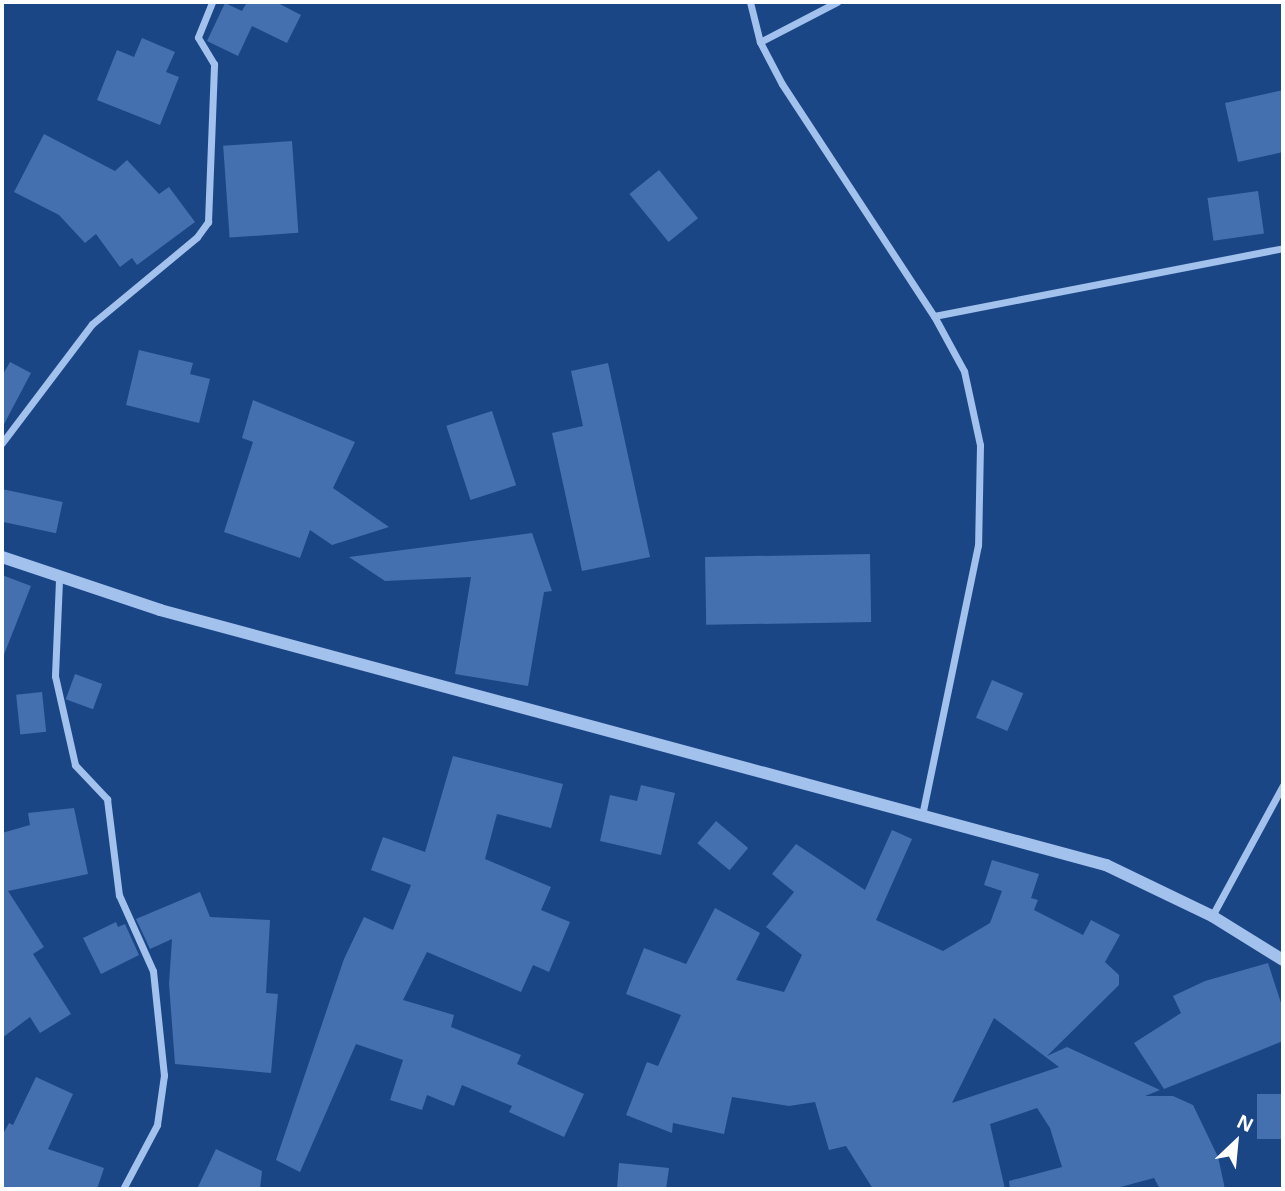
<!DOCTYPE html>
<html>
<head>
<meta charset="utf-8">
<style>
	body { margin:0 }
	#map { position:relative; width:1285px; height:1191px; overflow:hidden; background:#1b4686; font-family:"Open Sans",sans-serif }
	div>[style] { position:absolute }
	.building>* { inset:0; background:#4470af; transform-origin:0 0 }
	.minor>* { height:7px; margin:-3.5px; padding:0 3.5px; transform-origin:3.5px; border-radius:3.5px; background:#a2c1ec }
	.tertiary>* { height:12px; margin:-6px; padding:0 6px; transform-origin:6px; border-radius:6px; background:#a2c1ec }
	span { translate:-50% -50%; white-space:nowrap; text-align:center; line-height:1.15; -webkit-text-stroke:6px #1b4686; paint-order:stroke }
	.frame { position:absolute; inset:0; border:4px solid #fff; pointer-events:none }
	.north { position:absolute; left:1201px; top:1107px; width:70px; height:70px; -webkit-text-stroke:5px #1b4686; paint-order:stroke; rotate:26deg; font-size:19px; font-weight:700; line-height:28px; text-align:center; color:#fff }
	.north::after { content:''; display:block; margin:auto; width:24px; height:32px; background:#fff; clip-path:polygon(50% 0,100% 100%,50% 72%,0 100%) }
</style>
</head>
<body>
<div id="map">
	<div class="building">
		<div style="clip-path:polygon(247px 2px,276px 2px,301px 15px,287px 43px,252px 26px,238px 56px,207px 41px,225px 3px,242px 11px)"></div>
		<div style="clip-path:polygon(142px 38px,175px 52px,166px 72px,179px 77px,160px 125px,97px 100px,117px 50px,134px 57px)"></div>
		<div style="clip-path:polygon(1283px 90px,1283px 152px,1238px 162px,1225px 103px)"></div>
		<div style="clip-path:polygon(44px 134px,115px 171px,127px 160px,159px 194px,169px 187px,195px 222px,137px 265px,132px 258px,120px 267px,96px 234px,85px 243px,59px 215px,14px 192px)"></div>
		<div style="left:292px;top:141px;width:92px;height:69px;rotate:86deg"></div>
		<div style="left:659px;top:170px;width:62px;height:38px;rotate:51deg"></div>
		<div style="left:1258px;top:191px;width:43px;height:51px;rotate:82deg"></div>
		<div style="clip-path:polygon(139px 350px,193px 363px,190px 374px,210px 379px,199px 423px,126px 405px)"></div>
		<div style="clip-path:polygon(10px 362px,31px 373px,2px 428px,2px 376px)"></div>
		<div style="clip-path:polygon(608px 363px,650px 557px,582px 571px,552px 433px,583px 426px,571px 371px)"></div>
		<div style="clip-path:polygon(253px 400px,355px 442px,333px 488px,389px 527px,332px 545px,310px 530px,300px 558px,224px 532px,253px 442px,242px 438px)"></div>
		<div style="left:492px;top:411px;width:78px;height:48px;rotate:72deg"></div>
		<div style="left:2px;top:489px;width:62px;height:32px;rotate:12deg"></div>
		<div style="clip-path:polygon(532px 533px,552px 591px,544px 592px,528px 686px,455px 674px,471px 577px,385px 581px,349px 557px)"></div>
		<div style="left:870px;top:554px;width:68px;height:165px;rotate:89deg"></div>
		<div style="clip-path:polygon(2px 575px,31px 586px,3px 657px,2px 657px)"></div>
		<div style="left:75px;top:674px;width:29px;height:27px;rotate:20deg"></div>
		<div style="left:992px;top:680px;width:34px;height:41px;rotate:23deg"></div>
		<div style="left:42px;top:692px;width:40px;height:26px;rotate:84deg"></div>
		<div style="clip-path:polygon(453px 756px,563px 784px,551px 828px,497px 814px,485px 859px,551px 887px,541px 910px,570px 922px,549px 972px,533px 965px,521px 992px,427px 952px,403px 1000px,454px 1015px,451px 1027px,521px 1055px,517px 1064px,584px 1094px,564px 1137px,509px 1112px,512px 1106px,462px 1085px,454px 1106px,427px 1095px,422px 1110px,390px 1100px,403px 1060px,356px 1044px,300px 1172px,276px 1160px,344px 959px,364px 917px,393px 930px,411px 885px,371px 870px,383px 837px,425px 852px)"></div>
		<div style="clip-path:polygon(641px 785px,675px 793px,661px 855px,600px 841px,610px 795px,637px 801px)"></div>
		<div style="clip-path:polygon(74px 808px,88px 874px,8px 891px,44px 947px,33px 954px,71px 1014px,40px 1033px,30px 1017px,2px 1038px,2px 833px,30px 825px,28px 813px)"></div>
		<div style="left:716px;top:821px;width:42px;height:29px;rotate:40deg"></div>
		<div style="clip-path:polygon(evenodd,892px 830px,912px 839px,876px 920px,943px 951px,990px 923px,1002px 891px,984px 885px,992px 860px,1039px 874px,1031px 898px,1038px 900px,1034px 910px,1083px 935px,1091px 920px,1120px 935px,1105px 962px,1119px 975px,1119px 985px,1047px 1056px,1067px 1047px,1160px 1090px,1145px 1096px,1173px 1096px,1193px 1105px,1218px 1157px,1225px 1189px,1160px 1189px,1154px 1178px,1113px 1189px,1010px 1189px,1009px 1181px,1062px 1167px,1050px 1128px,1037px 1108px,990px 1124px,1005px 1189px,873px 1189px,846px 1146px,829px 1150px,815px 1102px,789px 1106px,732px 1097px,724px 1134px,673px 1123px,672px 1133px,626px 1115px,647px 1062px,658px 1066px,681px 1015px,626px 994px,644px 948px,686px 964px,715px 908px,760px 933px,736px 980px,784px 992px,802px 955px,766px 927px,794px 892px,772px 874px,796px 844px,865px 890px,892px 830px,994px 1018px,1059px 1067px,952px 1103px,994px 1018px)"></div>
		<div style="clip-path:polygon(200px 892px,210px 917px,270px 920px,266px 993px,278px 994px,271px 1073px,175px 1064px,169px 984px,172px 939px,150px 949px,136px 919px)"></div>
		<div style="clip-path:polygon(116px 922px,118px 927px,125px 924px,139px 955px,101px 974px,83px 938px)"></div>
		<div style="clip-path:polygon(1268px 963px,1283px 1009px,1283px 1041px,1164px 1089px,1134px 1043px,1181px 1013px,1173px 996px,1205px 981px)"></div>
		<div style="clip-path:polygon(36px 1077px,73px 1094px,48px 1149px,104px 1168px,97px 1189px,2px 1189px,2px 1136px,9px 1123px,13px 1125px)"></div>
		<div style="left:1283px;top:1094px;width:45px;height:26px;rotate:90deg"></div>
		<div style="clip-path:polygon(216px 1149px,262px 1171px,260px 1189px,197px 1189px)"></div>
		<div style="clip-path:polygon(619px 1163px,669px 1168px,666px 1189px,617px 1189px)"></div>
	</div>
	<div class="minor">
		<div style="left:750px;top:2px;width:41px;rotate:76deg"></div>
		<div style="left:760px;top:42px;width:47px;rotate:62.4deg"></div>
		<div style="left:782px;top:84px;width:277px;rotate:56.8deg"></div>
		<div style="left:934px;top:316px;width:63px;rotate:61.4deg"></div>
		<div style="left:964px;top:371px;width:76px;rotate:77.8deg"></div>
		<div style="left:980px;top:445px;width:100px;rotate:91.1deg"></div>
		<div style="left:978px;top:545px;width:277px;rotate:101.7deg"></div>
		<div style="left:760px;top:42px;width:87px;rotate:-27.5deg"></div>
		<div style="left:934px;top:316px;width:356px;rotate:-11deg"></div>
		<div style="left:2px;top:443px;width:149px;rotate:-52.9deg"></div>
		<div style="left:92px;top:324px;width:136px;rotate:-39.6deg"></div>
		<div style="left:197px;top:237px;width:19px;rotate:-54deg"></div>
		<div style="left:208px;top:222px;width:158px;rotate:-87.8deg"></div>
		<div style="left:214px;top:64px;width:31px;rotate:-121deg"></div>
		<div style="left:198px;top:37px;width:38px;rotate:-68deg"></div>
		<div style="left:59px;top:580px;width:96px;rotate:92.4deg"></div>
		<div style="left:55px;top:676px;width:91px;rotate:77.3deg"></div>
		<div style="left:75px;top:765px;width:47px;rotate:46.7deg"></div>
		<div style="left:107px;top:799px;width:97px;rotate:82.9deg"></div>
		<div style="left:119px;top:895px;width:83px;rotate:65.9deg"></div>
		<div style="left:153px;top:971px;width:105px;rotate:84deg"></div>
		<div style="left:164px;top:1075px;width:50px;rotate:98deg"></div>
		<div style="left:157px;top:1125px;width:72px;rotate:118deg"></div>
		<div style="left:1212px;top:916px;width:149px;rotate:-61.5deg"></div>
	</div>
	<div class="tertiary">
		<div style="left:2px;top:557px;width:167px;rotate:18.5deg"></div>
		<div style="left:160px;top:610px;width:980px;rotate:15.09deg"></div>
		<div style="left:1106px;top:865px;width:118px;rotate:25.7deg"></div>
		<div style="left:1212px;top:916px;width:84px;rotate:31.8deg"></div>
	</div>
	<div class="frame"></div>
	<div class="north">N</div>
</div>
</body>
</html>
